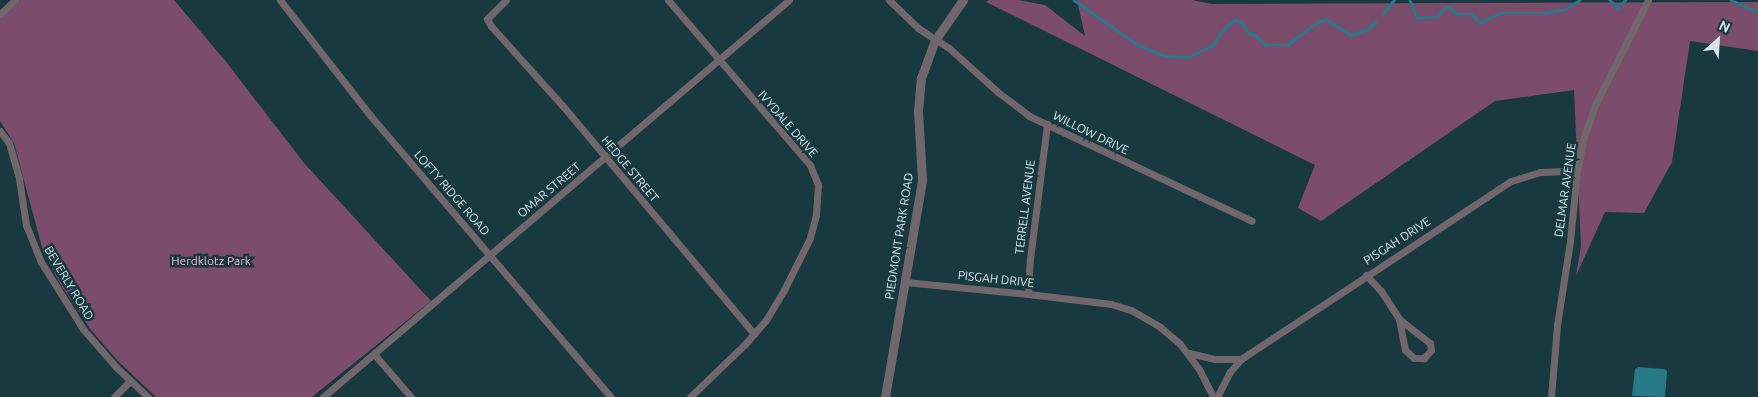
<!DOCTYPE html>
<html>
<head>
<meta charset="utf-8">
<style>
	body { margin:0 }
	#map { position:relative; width:1758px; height:397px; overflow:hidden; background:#193940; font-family:Ubuntu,sans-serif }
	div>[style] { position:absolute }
	.green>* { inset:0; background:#7c4c6c }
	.water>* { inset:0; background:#277988 }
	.stream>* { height:2.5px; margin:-1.25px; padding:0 1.25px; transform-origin:1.25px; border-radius:1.25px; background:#277988 }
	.minor>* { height:7px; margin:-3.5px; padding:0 3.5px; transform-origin:3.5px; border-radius:3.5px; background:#72666d }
	.tertiary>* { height:9px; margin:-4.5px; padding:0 4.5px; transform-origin:4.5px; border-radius:4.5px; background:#72666d }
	span { translate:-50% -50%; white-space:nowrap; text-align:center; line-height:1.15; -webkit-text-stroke:5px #193940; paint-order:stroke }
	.street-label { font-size:12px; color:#d5e7eb }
	.park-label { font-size:12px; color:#feb1e3 }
	.north { position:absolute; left:1693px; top:15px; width:50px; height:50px; -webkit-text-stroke:4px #193940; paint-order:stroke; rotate:26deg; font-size:14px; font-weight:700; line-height:20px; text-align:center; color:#d5e7eb }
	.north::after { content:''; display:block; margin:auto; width:18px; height:22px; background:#d5e7eb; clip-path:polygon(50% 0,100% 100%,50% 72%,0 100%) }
</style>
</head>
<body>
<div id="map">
	<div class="green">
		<div style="clip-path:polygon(20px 0,174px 0,227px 63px,304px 163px,431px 301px,312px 397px,156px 397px,117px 360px,91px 330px,61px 285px,43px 251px,14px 143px,0 121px,0 18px)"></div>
		<div style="clip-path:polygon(989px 0,1018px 0,1045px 5px,1085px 36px,1077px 0,1192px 0,1211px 4px,1758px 2px,1758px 51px,1690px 41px,1672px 162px,1644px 213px,1605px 212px,1576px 276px,1581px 246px,1574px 90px,1495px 101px,1321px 221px,1298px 208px,1315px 165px,986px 2px)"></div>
	</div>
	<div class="water">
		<div style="clip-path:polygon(1638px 367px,1664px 369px,1667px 371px,1665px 397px,1632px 396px,1635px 369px)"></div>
	</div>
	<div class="stream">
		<div style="left:1074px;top:0;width:78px;rotate:35.1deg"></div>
		<div style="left:1138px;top:45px;width:29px;rotate:22deg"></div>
		<div style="left:1165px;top:56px;width:24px;rotate:2deg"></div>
		<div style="left:1189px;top:57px;width:27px;rotate:-27deg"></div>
		<div style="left:1213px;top:45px;width:14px;rotate:-60deg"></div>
		<div style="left:1220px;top:33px;width:19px;rotate:-43deg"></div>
		<div style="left:1234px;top:20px;width:8px;rotate:14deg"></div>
		<div style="left:1242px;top:22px;width:13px;rotate:58deg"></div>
		<div style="left:1249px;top:33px;width:6px;rotate:18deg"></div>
		<div style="left:1255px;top:35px;width:15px;rotate:42deg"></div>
		<div style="left:1266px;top:45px;width:21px"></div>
		<div style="left:1287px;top:45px;width:38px;rotate:-37deg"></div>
		<div style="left:1317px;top:22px;width:9px;rotate:-18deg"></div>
		<div style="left:1326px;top:19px;width:30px;rotate:33deg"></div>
		<div style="left:1351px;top:35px;width:18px;rotate:-19deg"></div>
		<div style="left:1368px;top:29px;width:11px;rotate:-45deg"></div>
		<div style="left:1410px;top:0;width:19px;rotate:69deg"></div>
		<div style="left:1417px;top:18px;width:21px;rotate:-5deg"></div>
		<div style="left:1438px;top:16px;width:11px;rotate:-52deg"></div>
		<div style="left:1445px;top:7px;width:5px"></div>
		<div style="left:1450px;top:7px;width:10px;rotate:45deg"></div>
		<div style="left:1457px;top:14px;width:15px"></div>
		<div style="left:1472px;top:14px;width:12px;rotate:48deg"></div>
		<div style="left:1480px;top:23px;width:22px;rotate:-27deg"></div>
		<div style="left:1500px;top:13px;width:43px"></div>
		<div style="left:1543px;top:13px;width:22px;rotate:-10deg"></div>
		<div style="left:1565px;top:9px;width:17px;rotate:-31deg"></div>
		<div style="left:1610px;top:0;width:11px;rotate:45deg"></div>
		<div style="left:1618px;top:8px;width:11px;rotate:-49deg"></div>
		<div style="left:1731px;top:0;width:30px;rotate:24deg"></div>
		<div style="left:1383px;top:14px;width:18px;rotate:-52deg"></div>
	</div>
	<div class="minor">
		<div style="left:280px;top:0;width:145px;rotate:52deg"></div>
		<div style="left:369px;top:114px;width:372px;rotate:49.5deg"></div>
		<div style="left:506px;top:0;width:27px;rotate:135deg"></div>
		<div style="left:487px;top:19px;width:8px;rotate:60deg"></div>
		<div style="left:491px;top:26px;width:106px;rotate:48.1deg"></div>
		<div style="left:562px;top:105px;width:299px;rotate:50deg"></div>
		<div style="left:668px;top:0;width:218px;rotate:49.3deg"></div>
		<div style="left:810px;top:165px;width:22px;rotate:68deg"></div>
		<div style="left:818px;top:185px;width:30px;rotate:94deg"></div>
		<div style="left:816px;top:215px;width:24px;rotate:105deg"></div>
		<div style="left:810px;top:238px;width:58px;rotate:116.6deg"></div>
		<div style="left:784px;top:290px;width:35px;rotate:121deg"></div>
		<div style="left:766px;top:320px;width:33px;rotate:131deg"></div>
		<div style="left:744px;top:345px;width:75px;rotate:136.1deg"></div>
		<div style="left:889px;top:0;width:40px;rotate:44deg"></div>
		<div style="left:918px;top:28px;width:37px;rotate:33deg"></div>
		<div style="left:949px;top:48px;width:67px;rotate:42deg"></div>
		<div style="left:999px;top:93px;width:38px;rotate:37deg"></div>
		<div style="left:1029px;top:116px;width:246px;rotate:25.2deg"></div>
		<div style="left:0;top:14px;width:21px;rotate:-43deg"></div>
		<div style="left:0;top:131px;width:15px;rotate:53deg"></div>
		<div style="left:9px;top:143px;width:37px;rotate:74deg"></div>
		<div style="left:19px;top:179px;width:47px;rotate:81.3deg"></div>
		<div style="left:26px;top:225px;width:40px;rotate:68deg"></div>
		<div style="left:41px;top:262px;width:79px;rotate:57.9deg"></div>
		<div style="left:83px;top:329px;width:50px;rotate:49deg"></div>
		<div style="left:116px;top:367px;width:44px;rotate:43.2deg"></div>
		<div style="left:1366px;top:275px;width:22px;rotate:47deg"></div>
		<div style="left:1381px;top:291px;width:33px;rotate:57deg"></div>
		<div style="left:905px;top:282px;width:124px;rotate:5.6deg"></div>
		<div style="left:1028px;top:294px;width:84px;rotate:6.9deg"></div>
		<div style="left:1111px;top:304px;width:21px;rotate:17deg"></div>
		<div style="left:1131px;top:310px;width:34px;rotate:30deg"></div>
		<div style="left:1160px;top:327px;width:26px;rotate:40deg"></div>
		<div style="left:1180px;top:344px;width:31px;rotate:53deg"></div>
		<div style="left:1199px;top:369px;width:31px;rotate:63deg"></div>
		<div style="left:1028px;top:294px;width:35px;rotate:-87deg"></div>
		<div style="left:1030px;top:259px;width:136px;rotate:-82.8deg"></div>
		<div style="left:1399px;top:319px;width:39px;rotate:38deg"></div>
		<div style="left:1430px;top:343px;width:7px;rotate:82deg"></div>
		<div style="left:1431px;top:350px;width:11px;rotate:131deg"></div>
		<div style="left:1424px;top:358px;width:10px;rotate:180deg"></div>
		<div style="left:1414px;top:358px;width:12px;rotate:-138deg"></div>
		<div style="left:1405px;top:350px;width:32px;rotate:-101deg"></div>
		<div style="left:1189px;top:353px;width:27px;rotate:13deg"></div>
		<div style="left:1215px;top:359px;width:26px"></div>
		<div style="left:1241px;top:359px;width:323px;rotate:-33.4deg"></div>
		<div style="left:1511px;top:181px;width:30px;rotate:-17deg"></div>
		<div style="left:1540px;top:172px;width:37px;rotate:-2deg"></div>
		<div style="left:374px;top:354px;width:57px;rotate:49.3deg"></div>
		<div style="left:114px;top:397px;width:23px;rotate:-45deg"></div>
		<div style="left:323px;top:397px;width:612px;rotate:-40.43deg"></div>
		<div style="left:1217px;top:397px;width:28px;rotate:-63deg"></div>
		<div style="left:1230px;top:372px;width:17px;rotate:-50deg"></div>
		<div style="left:1551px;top:397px;width:72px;rotate:-85.2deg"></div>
		<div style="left:1557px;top:325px;width:85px;rotate:-81.2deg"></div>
		<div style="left:1570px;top:241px;width:70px;rotate:-84.3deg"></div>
		<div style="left:1577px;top:171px;width:32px;rotate:-79deg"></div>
		<div style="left:1583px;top:140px;width:39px;rotate:-71deg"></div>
		<div style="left:1596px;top:103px;width:115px;rotate:-63.2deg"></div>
	</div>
	<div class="tertiary">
		<div style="left:885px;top:397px;width:220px;rotate:-80.3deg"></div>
		<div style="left:922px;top:180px;width:69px;rotate:-93.3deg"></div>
		<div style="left:918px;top:111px;width:33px;rotate:-85deg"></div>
		<div style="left:921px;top:78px;width:40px;rotate:-69.8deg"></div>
		<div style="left:935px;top:40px;width:49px;rotate:-55deg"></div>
	</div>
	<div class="street-label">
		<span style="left:788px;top:124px;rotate:49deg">IVYDALE DRIVE</span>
		<span style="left:1091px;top:133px;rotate:26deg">WILLOW DRIVE</span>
		<span style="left:630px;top:169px;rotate:50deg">HEDGE STREET</span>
		<span style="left:549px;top:190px;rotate:-40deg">OMAR STREET</span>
		<span style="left:1565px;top:190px;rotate:-82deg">DELMAR AVENUE</span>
		<span style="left:452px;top:193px;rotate:49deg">LOFTY RIDGE ROAD</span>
		<span style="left:1025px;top:207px;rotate:-83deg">TERRELL AVENUE</span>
		<span style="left:899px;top:236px;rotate:-81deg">PIEDMONT PARK ROAD</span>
		<span style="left:1397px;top:241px;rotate:-33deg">PISGAH DRIVE</span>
		<span style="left:996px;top:279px;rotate:6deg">PISGAH DRIVE</span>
		<span style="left:69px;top:283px;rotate:59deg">BEVERLY ROAD</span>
	</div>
	<div class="park-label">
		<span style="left:211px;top:261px">Herdklotz Park</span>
	</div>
	<div class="north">N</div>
</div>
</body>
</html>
